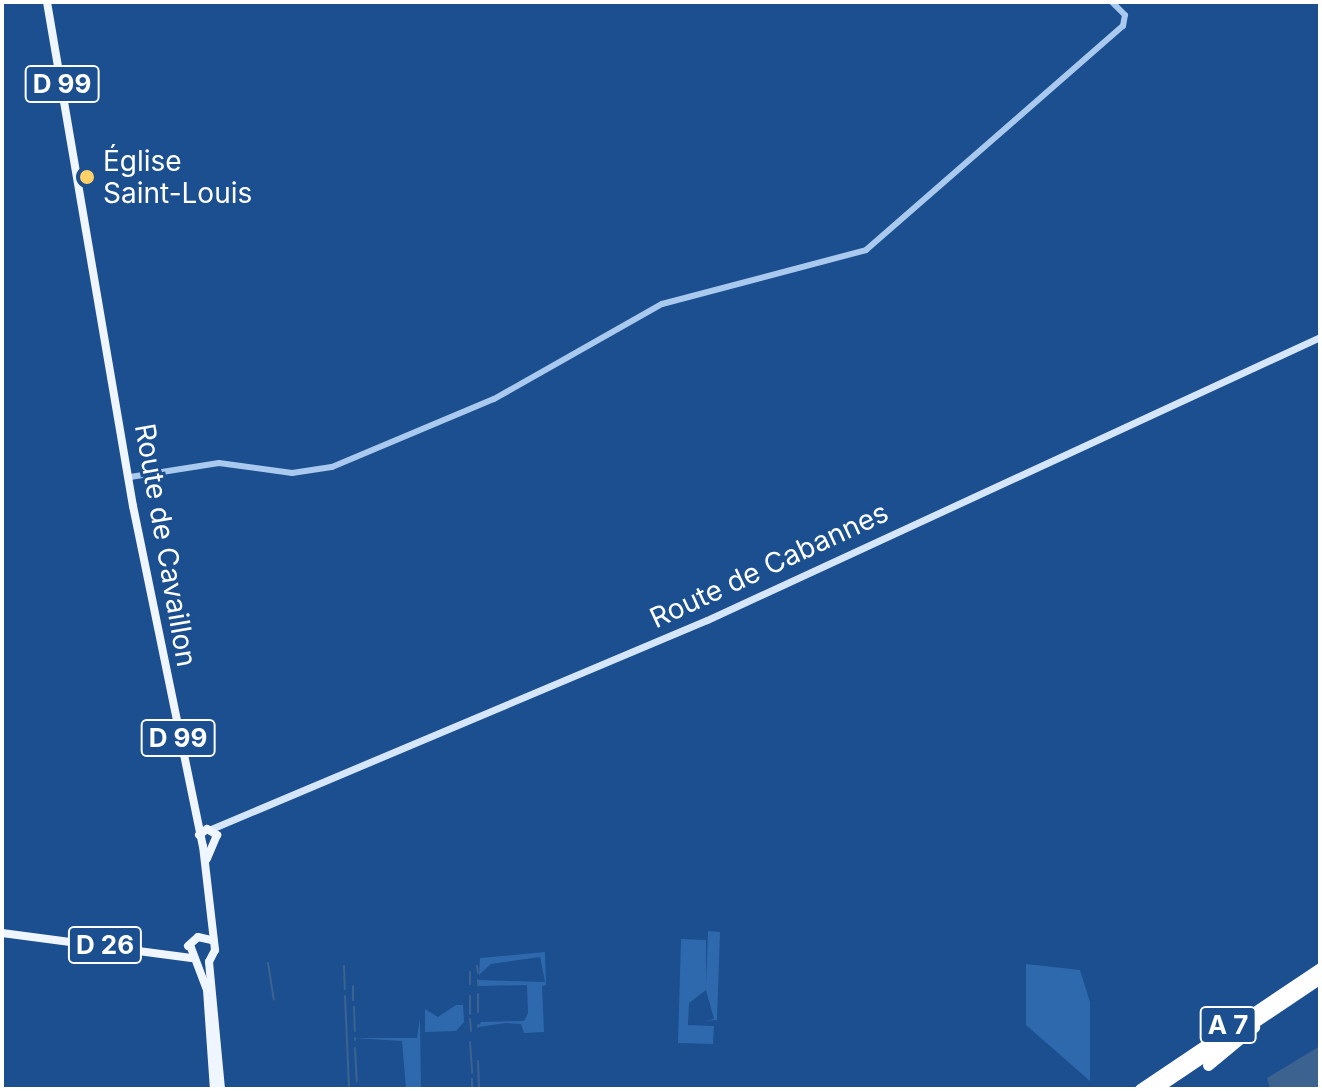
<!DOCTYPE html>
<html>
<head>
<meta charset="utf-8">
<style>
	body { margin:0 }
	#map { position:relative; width:1322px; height:1091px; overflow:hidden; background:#1b4f8f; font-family:Inter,sans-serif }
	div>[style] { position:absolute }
	.green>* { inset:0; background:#2e69ad }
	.water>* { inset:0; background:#3c6290 }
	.stream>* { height:2px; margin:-1px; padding:0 1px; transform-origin:1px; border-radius:1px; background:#3c6290 }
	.tertiary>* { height:6px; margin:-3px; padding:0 3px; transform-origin:3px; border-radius:3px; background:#a9c9ee }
	.secondary>* { height:7px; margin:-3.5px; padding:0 3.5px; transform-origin:3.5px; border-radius:3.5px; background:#d6e6fa }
	.primary>* { height:8px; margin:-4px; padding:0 4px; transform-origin:4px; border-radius:4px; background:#f0f6ff }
	.motorway>* { height:11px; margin:-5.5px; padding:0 5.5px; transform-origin:5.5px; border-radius:5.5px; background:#fff }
	.dots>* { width:22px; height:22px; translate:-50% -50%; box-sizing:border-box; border:4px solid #1b4f8f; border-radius:50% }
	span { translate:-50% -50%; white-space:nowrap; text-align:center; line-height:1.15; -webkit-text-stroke:6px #1b4f8f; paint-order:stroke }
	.shield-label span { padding:2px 6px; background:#1b4f8f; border:2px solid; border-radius:6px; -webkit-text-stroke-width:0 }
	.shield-label { font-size:26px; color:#fff; font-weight:700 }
	.poi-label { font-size:28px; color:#fff }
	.left { translate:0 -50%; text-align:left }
	.street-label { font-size:28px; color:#fff }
	.frame { position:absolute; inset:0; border:4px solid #fff; pointer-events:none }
</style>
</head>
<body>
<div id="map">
	<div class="green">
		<div style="clip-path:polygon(708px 931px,720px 932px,717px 1020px,705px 1021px,714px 1019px,706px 990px,689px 1003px,688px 1025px,714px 1026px,713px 1044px,678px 1043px,681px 939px,706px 940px,706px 985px)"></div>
		<div style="clip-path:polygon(545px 952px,546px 985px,542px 986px,544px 1032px,524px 1033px,521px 1024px,506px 1023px,478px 1027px,481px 1022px,524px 1021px,528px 1013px,527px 985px,479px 986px,479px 980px,545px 982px,540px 957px,491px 964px,479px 975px,480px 958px)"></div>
		<div style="clip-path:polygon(1026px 964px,1080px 970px,1090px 1002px,1090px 1081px,1026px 1025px)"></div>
		<div style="clip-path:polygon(456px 1005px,463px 1005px,464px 1022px,456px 1031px,425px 1032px,425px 1009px,438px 1017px)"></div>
		<div style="clip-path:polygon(420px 1019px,421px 1089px,406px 1089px,402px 1041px,354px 1038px,417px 1038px)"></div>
	</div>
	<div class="water">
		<div style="clip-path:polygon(1320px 1046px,1320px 1089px,1270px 1089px,1267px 1078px)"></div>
	</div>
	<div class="stream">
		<div style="left:268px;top:963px;width:37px;rotate:81deg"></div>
		<div style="left:344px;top:966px;width:23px;rotate:88deg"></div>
		<div style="left:477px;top:966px;width:7px;rotate:82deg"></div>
		<div style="left:470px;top:972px;width:12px;rotate:90deg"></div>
		<div style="left:478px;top:985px;width:5px;rotate:-90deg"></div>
		<div style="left:353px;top:986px;width:14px;rotate:90deg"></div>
		<div style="left:478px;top:994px;width:18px;rotate:90deg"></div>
		<div style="left:345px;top:996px;width:90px;rotate:87.5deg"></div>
		<div style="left:354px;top:1007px;width:24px;rotate:88deg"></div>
		<div style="left:470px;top:1014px;width:18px;rotate:-90deg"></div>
		<div style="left:470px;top:1019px;width:12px;rotate:85deg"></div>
		<div style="left:478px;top:1025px;width:2px;rotate:90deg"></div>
		<div style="left:355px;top:1040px;width:2px;rotate:-90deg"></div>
		<div style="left:470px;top:1042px;width:31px;rotate:86deg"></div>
		<div style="left:355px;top:1048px;width:33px;rotate:87deg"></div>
		<div style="left:478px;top:1061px;width:28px;rotate:88deg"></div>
		<div style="left:472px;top:1089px;width:10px;rotate:-90deg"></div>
	</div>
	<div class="tertiary">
		<div style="left:130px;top:477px;width:90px;rotate:-8.9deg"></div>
		<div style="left:219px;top:463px;width:74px;rotate:7.8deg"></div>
		<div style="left:292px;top:473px;width:40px;rotate:-8.5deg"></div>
		<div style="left:332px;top:467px;width:176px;rotate:-22.8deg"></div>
		<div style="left:494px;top:399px;width:193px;rotate:-29.5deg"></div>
		<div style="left:662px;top:304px;width:211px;rotate:-14.8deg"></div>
		<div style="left:866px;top:250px;width:341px;rotate:-41.1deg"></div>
		<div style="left:1123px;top:26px;width:11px;rotate:-80deg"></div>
		<div style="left:1125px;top:15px;width:18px;rotate:-135deg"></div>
	</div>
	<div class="secondary">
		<div style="left:211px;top:829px;width:538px;rotate:-22.85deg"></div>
		<div style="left:707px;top:620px;width:675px;rotate:-24.78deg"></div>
	</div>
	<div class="primary">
		<div style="left:47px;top:2px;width:511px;rotate:80.32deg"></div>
		<div style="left:133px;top:506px;width:347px;rotate:78.4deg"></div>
		<div style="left:203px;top:846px;width:105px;rotate:83.4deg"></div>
		<div style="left:215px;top:950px;width:13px;rotate:117deg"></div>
		<div style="left:199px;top:835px;width:10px;rotate:-37deg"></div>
		<div style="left:207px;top:829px;width:12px;rotate:31deg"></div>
		<div style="left:217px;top:835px;width:26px;rotate:113deg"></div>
		<div style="left:2px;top:933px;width:191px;rotate:7.5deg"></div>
		<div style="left:190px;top:945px;width:48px;rotate:69.3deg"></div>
		<div style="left:207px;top:990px;width:99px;rotate:86deg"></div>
		<div style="left:188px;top:946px;width:13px;rotate:-42deg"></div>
		<div style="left:198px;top:937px;width:13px;rotate:13deg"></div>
		<div style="left:209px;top:962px;width:128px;rotate:84.6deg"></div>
	</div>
	<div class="motorway">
		<div style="left:1208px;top:1065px;width:60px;rotate:-39.6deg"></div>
		<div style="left:1140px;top:1089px;width:217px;rotate:-33.9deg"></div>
		<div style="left:1155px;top:1089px;width:199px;rotate:-33.9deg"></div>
	</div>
	<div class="dots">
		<div style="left:87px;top:177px;background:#ffd166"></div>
	</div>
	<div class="shield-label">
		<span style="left:62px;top:84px">D 99</span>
		<span style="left:178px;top:738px">D 99</span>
		<span style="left:105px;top:945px">D 26</span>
		<span style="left:1228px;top:1025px">A 7</span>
	</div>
	<div class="poi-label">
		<span class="left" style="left:103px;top:177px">Église<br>Saint-Louis</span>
	</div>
	<div class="street-label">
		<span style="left:166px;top:545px;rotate:80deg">Route de Cavaillon</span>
		<span style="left:769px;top:565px;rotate:-25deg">Route de Cabannes</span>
	</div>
	<div class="frame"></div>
</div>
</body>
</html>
